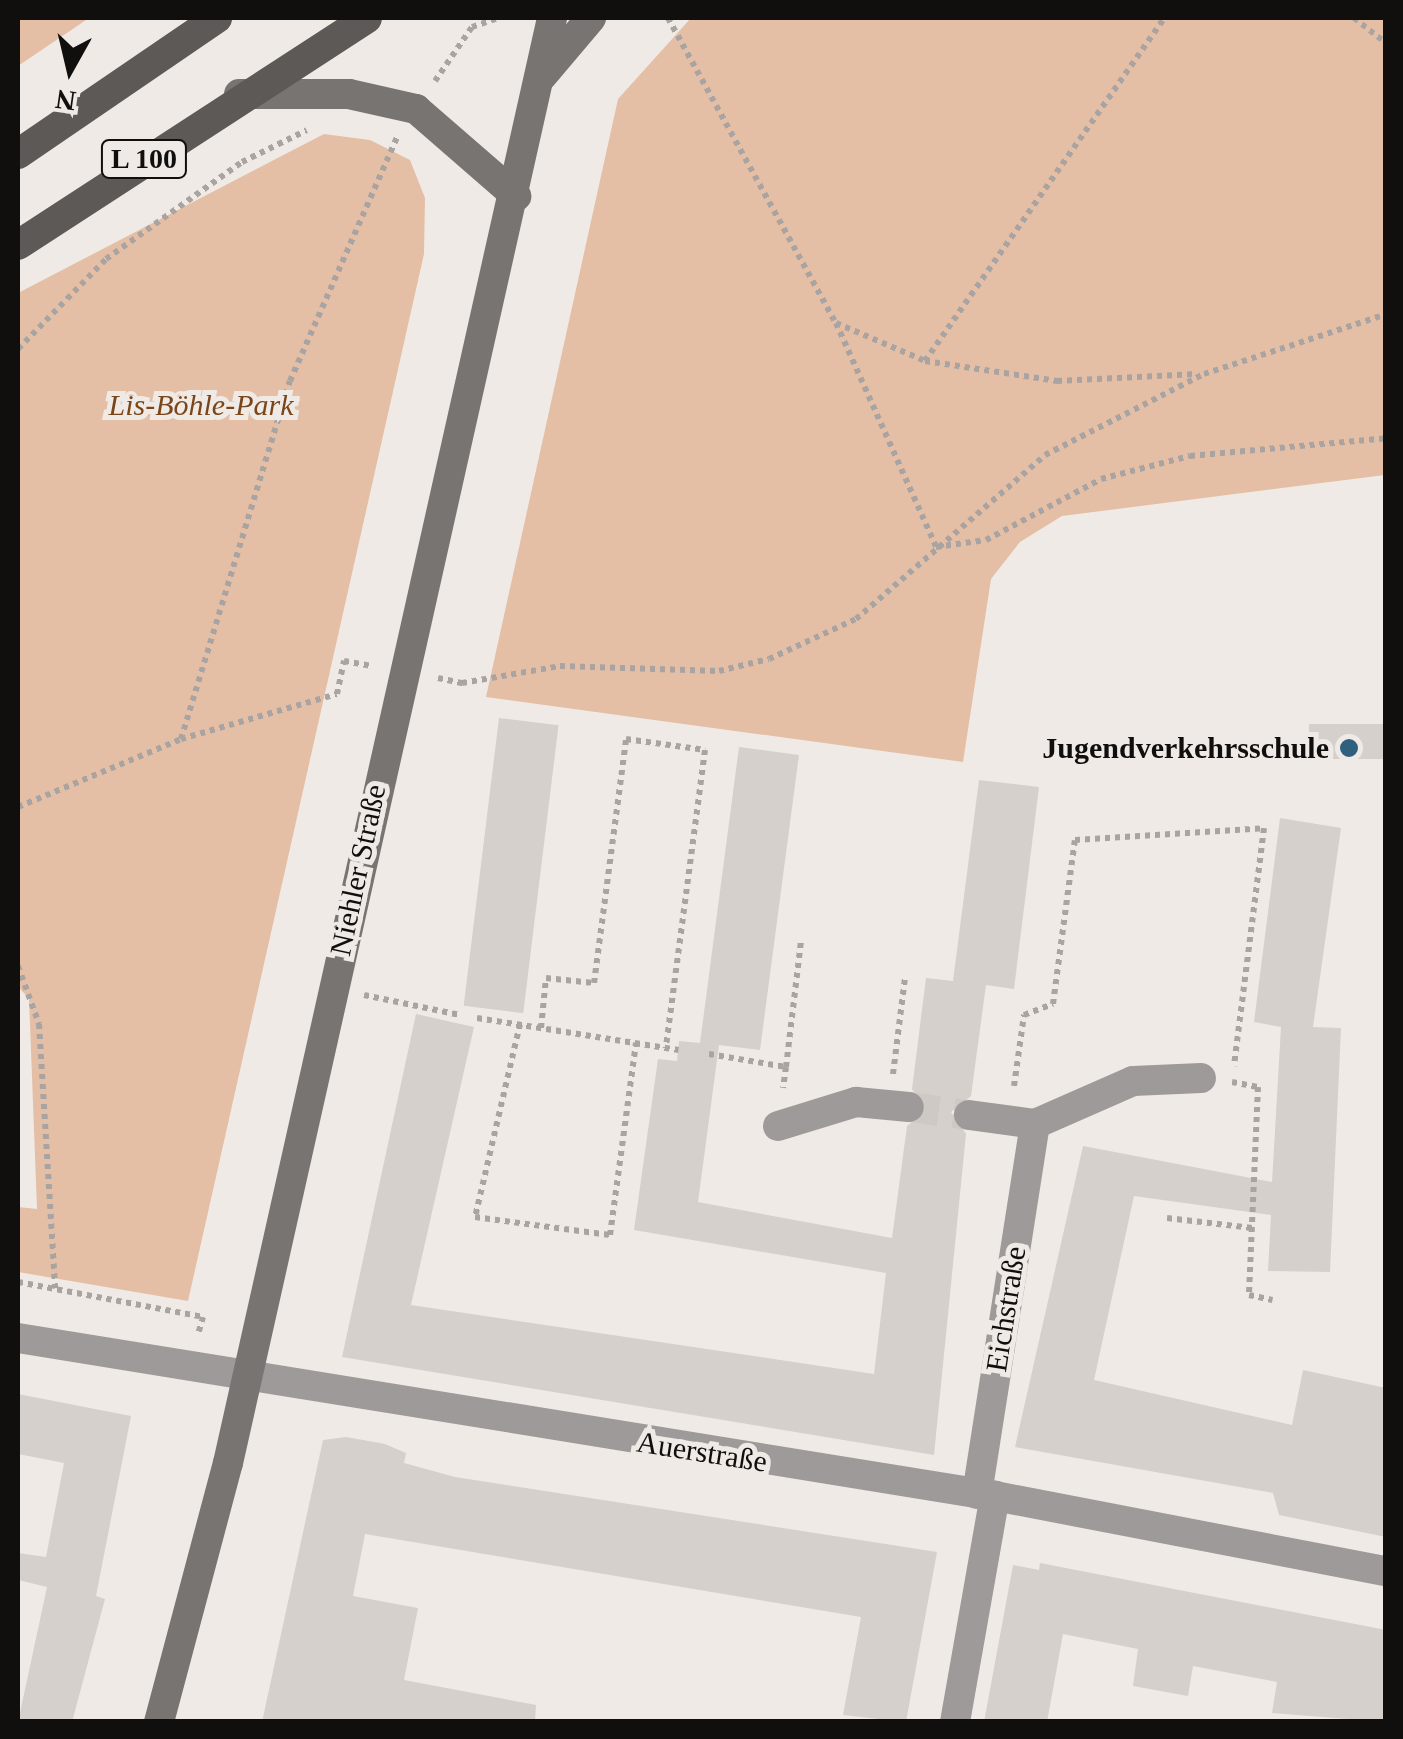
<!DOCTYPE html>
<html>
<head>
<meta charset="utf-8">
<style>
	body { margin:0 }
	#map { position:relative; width:1403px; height:1739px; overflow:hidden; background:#f0eae6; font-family:"Times New Roman",serif }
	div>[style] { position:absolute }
	.green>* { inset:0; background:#e4bfa5 }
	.building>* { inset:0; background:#d5d0cc; transform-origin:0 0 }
	.street-tunnel>* { height:30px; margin-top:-15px; transform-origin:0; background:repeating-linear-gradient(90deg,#cfc9c6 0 30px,transparent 0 45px) }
	.path>* { height:6px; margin-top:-3px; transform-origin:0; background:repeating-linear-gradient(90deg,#a9a4a1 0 5px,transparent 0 10px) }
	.street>* { height:30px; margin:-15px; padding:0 15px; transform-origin:15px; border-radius:15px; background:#9d9a99 }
	.secondary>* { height:30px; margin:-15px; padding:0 15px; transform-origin:15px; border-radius:15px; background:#777472 }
	.primary>* { height:30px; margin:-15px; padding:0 15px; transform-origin:15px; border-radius:15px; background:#5d5956 }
	.dots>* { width:28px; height:28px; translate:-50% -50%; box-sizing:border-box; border:5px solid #f0eae6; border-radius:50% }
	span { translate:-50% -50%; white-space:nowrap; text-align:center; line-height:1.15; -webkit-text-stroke:10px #f0eae6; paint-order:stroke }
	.shield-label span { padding:2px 8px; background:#f0eae6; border:2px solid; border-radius:8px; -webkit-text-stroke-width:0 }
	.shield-label { font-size:28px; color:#110f0e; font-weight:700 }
	.park-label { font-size:30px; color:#7a4518; font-style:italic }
	.poi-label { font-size:30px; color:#110f0e; font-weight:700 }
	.right { translate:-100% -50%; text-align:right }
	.street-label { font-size:30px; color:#110f0e }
	.frame { position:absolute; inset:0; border:20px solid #110f0e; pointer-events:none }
	.north { position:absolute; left:20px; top:20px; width:100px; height:100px; -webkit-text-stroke:8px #f0eae6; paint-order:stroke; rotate:188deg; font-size:28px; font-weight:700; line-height:40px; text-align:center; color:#110f0e }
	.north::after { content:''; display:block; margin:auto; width:35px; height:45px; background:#110f0e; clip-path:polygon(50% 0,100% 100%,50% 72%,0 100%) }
</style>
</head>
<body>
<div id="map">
	<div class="green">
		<div style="clip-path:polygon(18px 18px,89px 18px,18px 66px)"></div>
		<div style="clip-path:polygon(691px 18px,1385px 18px,1385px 475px,1062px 516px,1020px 542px,991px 579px,963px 762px,486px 697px,618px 99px)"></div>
		<div style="clip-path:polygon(324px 134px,370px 140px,410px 160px,425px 198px,424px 254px,188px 1301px,18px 1272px,18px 1207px,37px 1209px,29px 998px,18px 987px,18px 293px)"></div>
	</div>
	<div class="building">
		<div style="left:499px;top:718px;width:60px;height:290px;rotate:7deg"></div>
		<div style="left:1386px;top:724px;width:35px;height:77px;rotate:90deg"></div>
		<div style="clip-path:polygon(739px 747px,799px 755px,760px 1050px,719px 1045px,698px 1202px,892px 1238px,907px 1126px,927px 1110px,912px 1089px,926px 978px,953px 981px,979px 780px,1039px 787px,1014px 989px,986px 985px,971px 1096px,951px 1112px,966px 1134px,934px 1455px,342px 1357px,416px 1014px,474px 1027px,411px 1305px,874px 1374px,886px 1273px,634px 1230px,658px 1059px,677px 1061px,679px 1041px,700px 1043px)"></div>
		<div style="clip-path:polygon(1280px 818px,1341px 828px,1313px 1027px,1341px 1028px,1330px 1272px,1268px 1271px,1271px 1215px,1134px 1196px,1094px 1380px,1292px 1425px,1303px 1370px,1386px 1388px,1386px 1537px,1279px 1515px,1273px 1493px,1015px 1447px,1083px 1146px,1272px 1182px,1281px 1027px,1254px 1022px)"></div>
		<div style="clip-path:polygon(18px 1394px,131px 1416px,96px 1596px,105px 1599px,72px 1722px,18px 1722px,47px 1587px,18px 1580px,18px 1553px,46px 1557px,64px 1463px,18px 1454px)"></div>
		<div style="clip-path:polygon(346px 1437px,385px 1444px,406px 1453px,404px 1463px,455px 1477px,937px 1552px,906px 1722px,843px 1715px,861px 1617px,365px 1534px,353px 1596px,418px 1608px,404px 1680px,536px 1705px,535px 1722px,262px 1722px,323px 1440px)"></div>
		<div style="clip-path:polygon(1040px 1563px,1386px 1630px,1386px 1722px,1272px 1713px,1277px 1682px,1193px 1666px,1188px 1696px,1133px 1686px,1138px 1649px,1063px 1634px,1047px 1722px,984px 1722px,1013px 1565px,1039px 1570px)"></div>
	</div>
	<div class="street-tunnel">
		<div style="left:909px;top:1107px;width:61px;rotate:7.6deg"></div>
	</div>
	<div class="path">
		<div style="left:668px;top:18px;width:348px;rotate:61.2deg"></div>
		<div style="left:836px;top:323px;width:245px;rotate:65.9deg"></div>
		<div style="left:936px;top:547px;width:50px;rotate:-8deg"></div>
		<div style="left:986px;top:540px;width:130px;rotate:-27.9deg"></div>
		<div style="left:1101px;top:479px;width:92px;rotate:-14.5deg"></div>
		<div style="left:1190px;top:456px;width:197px;rotate:-5.2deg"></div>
		<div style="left:1354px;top:18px;width:41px;rotate:38deg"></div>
		<div style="left:435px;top:81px;width:65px;rotate:-55.6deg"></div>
		<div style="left:472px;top:27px;width:28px;rotate:-19deg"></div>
		<div style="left:836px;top:323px;width:97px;rotate:23.1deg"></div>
		<div style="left:925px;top:361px;width:134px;rotate:8.6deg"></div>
		<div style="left:1057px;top:381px;width:140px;rotate:-2.9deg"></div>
		<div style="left:18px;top:349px;width:126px;rotate:-45.6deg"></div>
		<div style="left:106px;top:259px;width:167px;rotate:-35.5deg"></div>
		<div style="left:242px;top:162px;width:72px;rotate:-26.2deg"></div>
		<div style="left:925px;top:361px;width:418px;rotate:-55.1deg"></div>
		<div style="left:438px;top:678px;width:25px;rotate:12deg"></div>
		<div style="left:462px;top:683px;width:99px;rotate:-9.8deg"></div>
		<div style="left:560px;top:666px;width:159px;rotate:1.8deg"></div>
		<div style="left:719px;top:671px;width:51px;rotate:-13.5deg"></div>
		<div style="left:769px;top:659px;width:96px;rotate:-24.7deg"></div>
		<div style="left:856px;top:619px;width:250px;rotate:-40.9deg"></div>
		<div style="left:1045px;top:455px;width:178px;rotate:-27deg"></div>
		<div style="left:1204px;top:374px;width:192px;rotate:-18.2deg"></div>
		<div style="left:181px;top:739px;width:374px;rotate:-73.1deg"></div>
		<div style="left:290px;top:381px;width:266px;rotate:-66.3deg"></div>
		<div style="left:18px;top:807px;width:177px;rotate:-22.6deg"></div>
		<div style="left:181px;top:739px;width:162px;rotate:-16.1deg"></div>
		<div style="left:337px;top:694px;width:34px;rotate:-78deg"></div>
		<div style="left:344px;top:661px;width:27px;rotate:10deg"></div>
		<div style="left:18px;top:966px;width:62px;rotate:70.1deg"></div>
		<div style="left:39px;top:1024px;width:265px;rotate:86.5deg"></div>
		<div style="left:364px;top:995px;width:98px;rotate:11.8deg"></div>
		<div style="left:477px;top:1018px;width:204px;rotate:9deg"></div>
		<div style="left:520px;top:1024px;width:198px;rotate:103.1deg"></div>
		<div style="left:475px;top:1217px;width:136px;rotate:7.6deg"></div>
		<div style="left:610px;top:1235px;width:194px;rotate:-82.3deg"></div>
		<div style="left:541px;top:1028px;width:50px;rotate:-84.3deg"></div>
		<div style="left:546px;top:978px;width:48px;rotate:5.9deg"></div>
		<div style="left:594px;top:983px;width:246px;rotate:-82.5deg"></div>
		<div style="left:626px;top:739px;width:80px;rotate:7.9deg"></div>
		<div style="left:705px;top:750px;width:301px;rotate:97.5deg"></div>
		<div style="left:709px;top:1054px;width:78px;rotate:9.6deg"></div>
		<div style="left:786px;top:1067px;width:21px;rotate:98deg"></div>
		<div style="left:786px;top:1067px;width:127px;rotate:-83.2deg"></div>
		<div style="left:893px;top:1074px;width:98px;rotate:-82.9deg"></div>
		<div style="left:1232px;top:1082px;width:26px;rotate:11deg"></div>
		<div style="left:1258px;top:1087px;width:208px;rotate:92.5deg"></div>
		<div style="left:1249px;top:1295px;width:24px;rotate:12deg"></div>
		<div style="left:1014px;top:1086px;width:72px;rotate:-82deg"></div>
		<div style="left:1024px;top:1015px;width:31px;rotate:-21deg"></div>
		<div style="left:1053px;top:1004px;width:165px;rotate:-82.4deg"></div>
		<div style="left:1075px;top:840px;width:189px;rotate:-3.6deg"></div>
		<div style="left:1264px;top:828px;width:240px;rotate:97.2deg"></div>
		<div style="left:1167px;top:1218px;width:86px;rotate:6.7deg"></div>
		<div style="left:18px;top:1282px;width:188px;rotate:10.7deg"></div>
		<div style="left:203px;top:1317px;width:19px;rotate:106deg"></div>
	</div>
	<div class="street">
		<div style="left:969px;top:1115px;width:67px;rotate:7.8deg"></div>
		<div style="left:778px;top:1126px;width:82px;rotate:-17.1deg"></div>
		<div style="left:856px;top:1102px;width:53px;rotate:5.4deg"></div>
		<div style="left:18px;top:1338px;width:990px;rotate:9.19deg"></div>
		<div style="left:995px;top:1496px;width:398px;rotate:10.9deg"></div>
		<div style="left:977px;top:1494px;width:375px;rotate:-81.1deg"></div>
		<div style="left:1035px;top:1124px;width:107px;rotate:-23.7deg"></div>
		<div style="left:1133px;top:1081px;width:68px;rotate:-2.5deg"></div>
		<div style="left:955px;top:1722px;width:230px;rotate:-80deg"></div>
	</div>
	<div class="secondary">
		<div style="left:542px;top:76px;width:76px;rotate:-49.8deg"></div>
		<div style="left:239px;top:94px;width:110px"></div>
		<div style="left:349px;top:94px;width:69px;rotate:12.6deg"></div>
		<div style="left:416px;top:109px;width:133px;rotate:41deg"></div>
		<div style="left:159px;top:1722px;width:268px;rotate:-75.1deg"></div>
		<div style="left:228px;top:1463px;width:1481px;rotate:-77.36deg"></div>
	</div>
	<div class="primary">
		<div style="left:18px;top:154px;width:241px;rotate:-34.3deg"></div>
		<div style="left:18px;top:245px;width:416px;rotate:-33deg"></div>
	</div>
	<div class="dots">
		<div style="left:1349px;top:748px;background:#2f617e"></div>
	</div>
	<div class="shield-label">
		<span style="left:144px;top:159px">L 100</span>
	</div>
	<div class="park-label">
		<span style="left:201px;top:405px">Lis-Böhle-Park</span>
	</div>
	<div class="poi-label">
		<span class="right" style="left:1329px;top:748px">Jugendverkehrsschule</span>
	</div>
	<div class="street-label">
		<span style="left:358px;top:870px;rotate:-78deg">Niehler Straße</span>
		<span style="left:1006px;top:1309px;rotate:-81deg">Eichstraße</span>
		<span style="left:702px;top:1452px;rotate:9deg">Auerstraße</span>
	</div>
	<div class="frame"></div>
	<div class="north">N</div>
</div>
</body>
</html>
